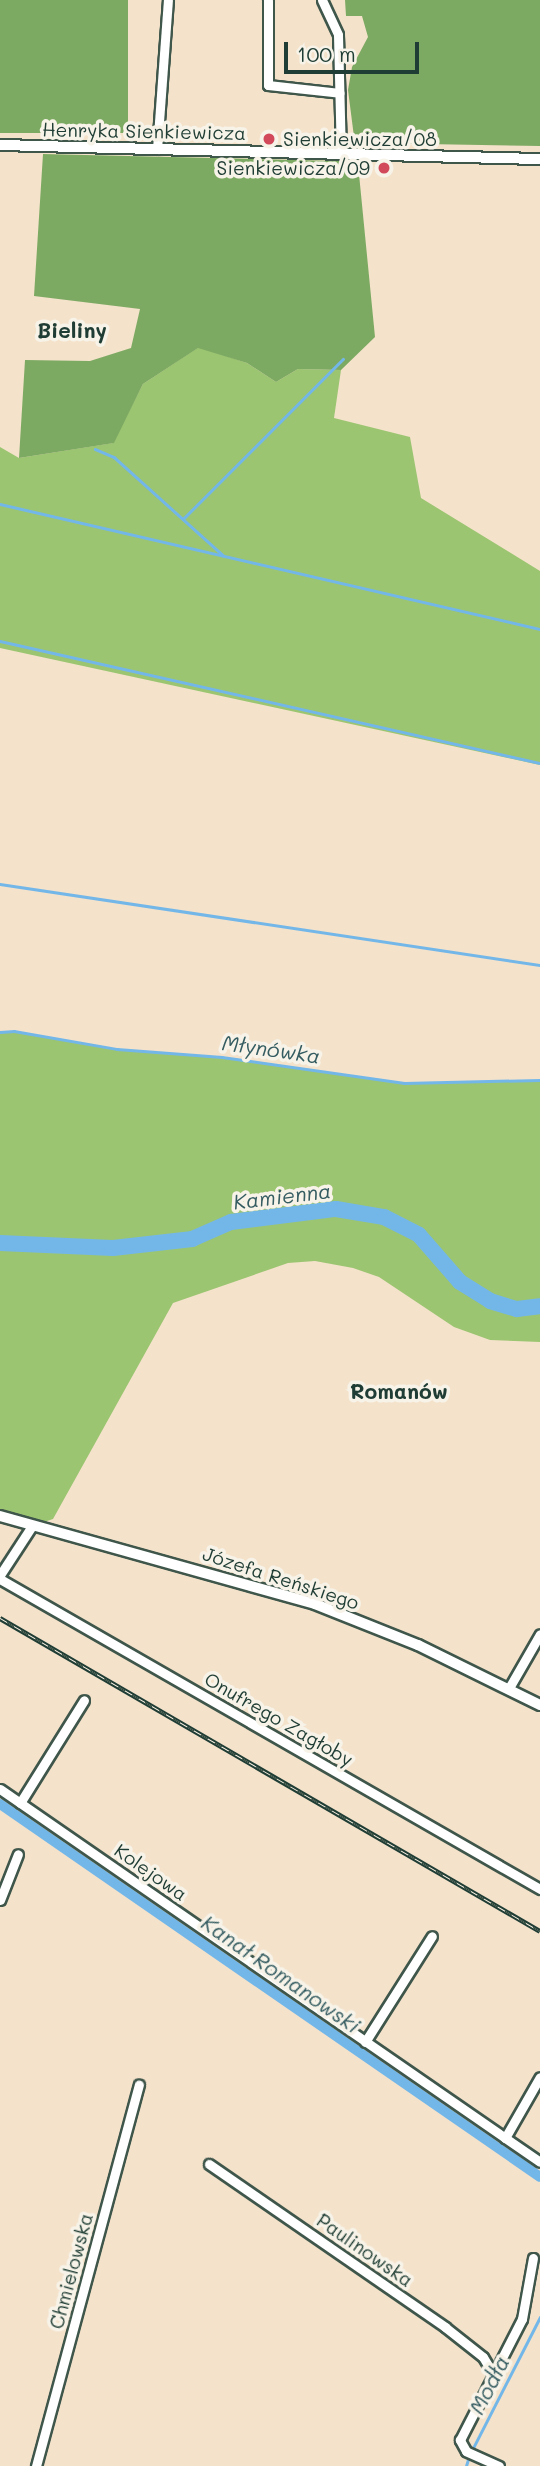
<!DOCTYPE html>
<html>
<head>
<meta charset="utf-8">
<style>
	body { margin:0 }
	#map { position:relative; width:540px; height:2466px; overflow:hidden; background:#f4e2cb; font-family:Mali,sans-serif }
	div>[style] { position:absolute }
	.green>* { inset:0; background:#9cc571 }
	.forest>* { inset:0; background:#7daa63; transform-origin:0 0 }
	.stream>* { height:2.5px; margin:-1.25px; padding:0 1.25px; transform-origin:1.25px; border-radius:1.25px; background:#73b7e9 }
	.canal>* { height:10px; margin:-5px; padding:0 5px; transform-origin:5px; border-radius:5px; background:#73b7e9 }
	.river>* { height:16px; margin:-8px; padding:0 8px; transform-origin:8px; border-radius:8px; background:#73b7e9 }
	.roads { filter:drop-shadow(2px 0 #3f564b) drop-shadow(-2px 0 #3f564b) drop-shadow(0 2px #3f564b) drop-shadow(0 -2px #3f564b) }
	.minor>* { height:9px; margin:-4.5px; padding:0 4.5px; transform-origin:4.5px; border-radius:4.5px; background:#fff }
	.major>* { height:10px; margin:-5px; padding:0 5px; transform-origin:5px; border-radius:5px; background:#fff }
	.rail>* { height:5px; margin-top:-2.5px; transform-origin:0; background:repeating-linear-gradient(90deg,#f7f3e8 0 8px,#1f3d34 0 16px); box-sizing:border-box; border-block:2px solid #1f3d34 }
	.dots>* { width:19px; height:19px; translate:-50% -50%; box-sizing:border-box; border:4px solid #f7f3e8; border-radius:50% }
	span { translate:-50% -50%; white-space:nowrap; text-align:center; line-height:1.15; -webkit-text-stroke:7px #f7f3e8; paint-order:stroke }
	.street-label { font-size:19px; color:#1f3d34 }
	.poi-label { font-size:19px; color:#1f3d34 }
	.left { translate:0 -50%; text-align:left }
	.right { translate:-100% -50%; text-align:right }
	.neighbourhood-label { font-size:21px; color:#1f3d34; font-weight:700 }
	.water-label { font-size:21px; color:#345c61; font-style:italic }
	.scale { position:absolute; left:284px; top:42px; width:135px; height:32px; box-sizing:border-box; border:4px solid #1f3d34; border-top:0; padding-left:9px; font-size:21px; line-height:24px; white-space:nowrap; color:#1f3d34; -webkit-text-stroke:5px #f7f3e8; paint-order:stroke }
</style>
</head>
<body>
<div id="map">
	<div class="green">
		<div style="clip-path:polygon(199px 347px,247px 363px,276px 382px,298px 369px,341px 370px,334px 418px,410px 437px,421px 498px,540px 571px,540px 765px,0 648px,0 447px,19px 458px,113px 443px,143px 384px)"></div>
		<div style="clip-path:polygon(14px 1031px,117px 1049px,222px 1057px,404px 1083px,540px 1080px,540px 1342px,490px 1340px,454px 1327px,379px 1277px,353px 1268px,315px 1261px,288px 1263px,173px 1303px,53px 1519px,32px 1526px,0 1516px,0 1032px)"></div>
	</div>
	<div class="forest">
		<div style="left:0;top:0;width:128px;height:133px"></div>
		<div style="clip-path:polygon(345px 0,540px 0,540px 146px,367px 143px,354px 137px,348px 90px,352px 67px,368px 37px,362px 16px,346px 16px)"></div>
		<div style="clip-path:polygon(43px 154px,339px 161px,359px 174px,375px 337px,341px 370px,298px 369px,276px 382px,247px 363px,198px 348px,143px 384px,114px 443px,19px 458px,25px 360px,90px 361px,131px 348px,140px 309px,34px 296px)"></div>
	</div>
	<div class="stream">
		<div style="left:95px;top:449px;width:21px;rotate:23deg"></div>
		<div style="left:114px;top:457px;width:147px;rotate:42deg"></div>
		<div style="left:0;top:504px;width:554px;rotate:13.03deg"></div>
		<div style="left:183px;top:519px;width:226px;rotate:-45deg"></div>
		<div style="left:0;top:641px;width:554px;rotate:12.73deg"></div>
		<div style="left:0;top:884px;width:546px;rotate:8.53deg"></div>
		<div style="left:0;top:1032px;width:14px;rotate:-4deg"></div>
		<div style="left:14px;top:1031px;width:105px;rotate:9.9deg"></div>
		<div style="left:117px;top:1049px;width:105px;rotate:4.4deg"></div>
		<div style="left:222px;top:1057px;width:184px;rotate:8.1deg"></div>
		<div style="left:404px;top:1083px;width:136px;rotate:-1.3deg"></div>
		<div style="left:472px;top:2450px;width:149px;rotate:-62.9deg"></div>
		<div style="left:466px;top:2466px;width:10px;rotate:-73deg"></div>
	</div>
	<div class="canal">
		<div style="left:0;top:1804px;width:656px;rotate:34.63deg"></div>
	</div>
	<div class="river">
		<div style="left:0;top:1243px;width:113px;rotate:2.5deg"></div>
		<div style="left:113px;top:1248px;width:80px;rotate:-6.5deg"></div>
		<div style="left:192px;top:1239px;width:43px;rotate:-23.6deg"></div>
		<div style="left:231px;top:1222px;width:106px;rotate:-7.1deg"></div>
		<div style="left:336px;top:1209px;width:49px;rotate:9.5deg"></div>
		<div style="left:384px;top:1217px;width:39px;rotate:27deg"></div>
		<div style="left:419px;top:1235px;width:62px;rotate:48.9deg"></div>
		<div style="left:460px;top:1282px;width:36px;rotate:32deg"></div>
		<div style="left:490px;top:1301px;width:28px;rotate:17deg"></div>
		<div style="left:517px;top:1309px;width:23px;rotate:-7deg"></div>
	</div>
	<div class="roads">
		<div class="minor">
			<div style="left:268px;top:0;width:85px;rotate:90deg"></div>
			<div style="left:268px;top:85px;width:72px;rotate:6.3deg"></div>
			<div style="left:322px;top:0;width:38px;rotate:65deg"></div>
			<div style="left:338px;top:35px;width:119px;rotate:88.6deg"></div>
			<div style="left:157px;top:149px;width:149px;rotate:-85.8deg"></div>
			<div style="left:0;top:1575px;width:59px;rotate:-56.9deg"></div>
			<div style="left:0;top:1579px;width:623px;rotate:29.86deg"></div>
			<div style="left:509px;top:1688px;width:62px;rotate:-60.1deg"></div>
			<div style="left:0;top:1789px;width:656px;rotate:34.63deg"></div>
			<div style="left:20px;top:1803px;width:121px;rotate:-58.1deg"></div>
			<div style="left:0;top:1900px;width:49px;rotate:-68.6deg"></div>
			<div style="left:365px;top:2042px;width:125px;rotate:-57.7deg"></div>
			<div style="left:505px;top:2138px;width:70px;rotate:-60.2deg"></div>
			<div style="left:209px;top:2164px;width:287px;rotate:34.6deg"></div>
			<div style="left:445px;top:2327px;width:48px;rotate:38.3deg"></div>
			<div style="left:483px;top:2357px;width:17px;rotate:59deg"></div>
			<div style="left:36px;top:2466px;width:395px;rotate:-74.9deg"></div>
			<div style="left:499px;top:2466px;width:36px;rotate:-156deg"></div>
			<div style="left:466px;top:2451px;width:13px;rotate:-119deg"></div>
			<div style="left:460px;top:2440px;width:136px;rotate:-62.9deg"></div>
			<div style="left:522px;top:2319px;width:62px;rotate:-79.8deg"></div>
		</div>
		<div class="major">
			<div style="left:0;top:145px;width:540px;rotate:1.49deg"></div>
			<div style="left:0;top:1516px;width:327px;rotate:15.6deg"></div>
			<div style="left:315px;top:1604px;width:111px;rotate:21.7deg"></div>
			<div style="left:418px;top:1645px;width:136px;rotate:26.2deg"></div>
		</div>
	</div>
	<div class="rail">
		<div style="left:0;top:1618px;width:624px;rotate:30.1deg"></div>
	</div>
	<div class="dots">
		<div style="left:269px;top:139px;background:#d1495b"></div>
		<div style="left:384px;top:168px;background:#d1495b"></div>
	</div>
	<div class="street-label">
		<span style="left:144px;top:131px;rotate:1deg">Henryka Sienkiewicza</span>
		<span style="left:281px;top:1578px;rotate:18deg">Józefa Reńskiego</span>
		<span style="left:279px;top:1719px;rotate:30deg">Onufrego Zagłoby</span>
		<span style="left:151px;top:1872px;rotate:35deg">Kolejowa</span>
		<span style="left:365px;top:2250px;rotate:35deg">Paulinowska</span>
		<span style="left:71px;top:2271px;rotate:-75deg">Chmielowska</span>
	</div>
	<div class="poi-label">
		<span class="left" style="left:283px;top:139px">Sienkiewicza/08</span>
		<span class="right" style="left:370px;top:168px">Sienkiewicza/09</span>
	</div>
	<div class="neighbourhood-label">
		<span style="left:72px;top:330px">Bieliny</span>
		<span style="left:399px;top:1391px">Romanów</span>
	</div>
	<div class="water-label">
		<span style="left:271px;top:1049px;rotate:8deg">Młynówka</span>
		<span style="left:282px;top:1196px;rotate:-7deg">Kamienna</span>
		<span style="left:281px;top:1974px;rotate:35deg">Kanał Romanowski</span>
		<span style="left:489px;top:2385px;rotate:-63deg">Modła</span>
	</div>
	<div class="scale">100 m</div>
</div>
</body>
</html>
